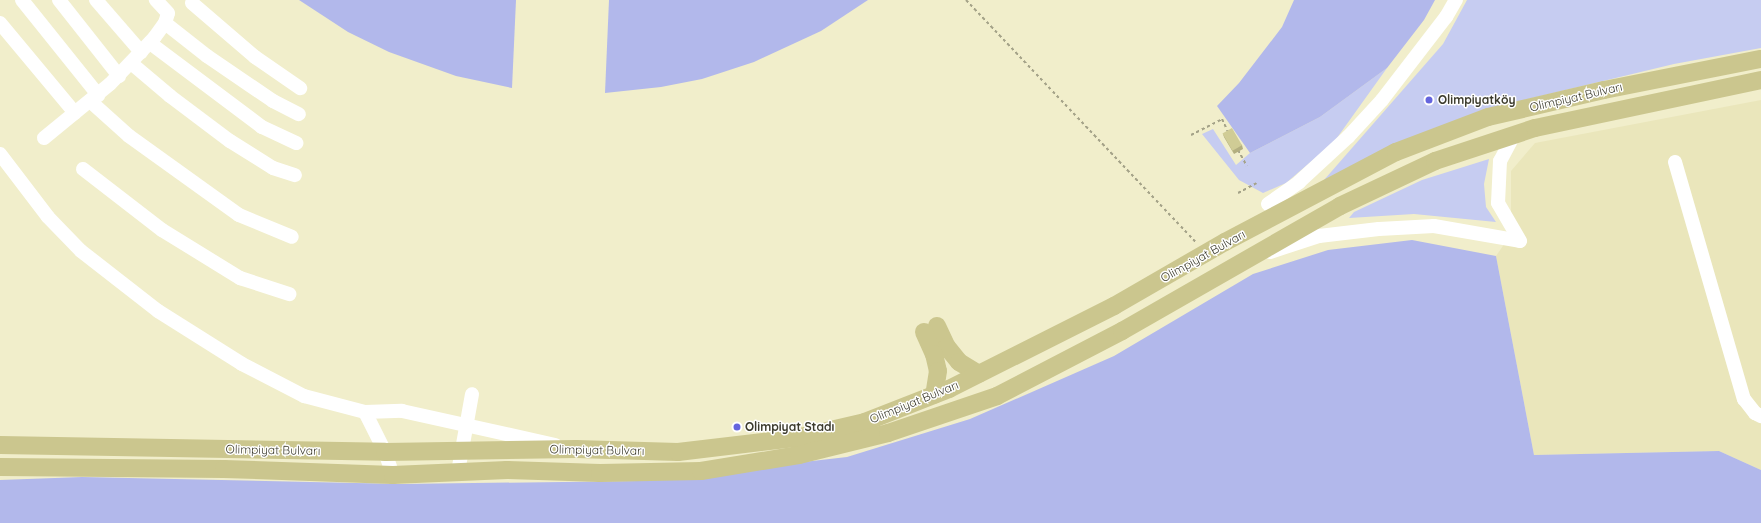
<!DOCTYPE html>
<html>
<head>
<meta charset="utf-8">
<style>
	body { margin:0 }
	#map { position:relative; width:1761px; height:523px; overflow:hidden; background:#f1eecb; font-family:Quicksand,sans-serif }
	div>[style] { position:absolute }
	.built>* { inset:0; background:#eae6bb }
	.green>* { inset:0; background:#c6ccf1 }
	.forest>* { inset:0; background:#b2b8eb }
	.path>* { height:2px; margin-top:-1px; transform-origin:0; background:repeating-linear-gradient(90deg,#a4a288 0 3px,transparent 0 6px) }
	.minor>* { height:14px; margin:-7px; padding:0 7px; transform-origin:7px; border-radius:7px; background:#fff }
	.major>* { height:18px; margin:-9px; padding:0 9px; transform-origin:9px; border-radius:9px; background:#cbc68e }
	.wall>* { inset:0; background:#b3af80 }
	.building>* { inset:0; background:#d0cc95; transform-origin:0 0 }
	.dots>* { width:11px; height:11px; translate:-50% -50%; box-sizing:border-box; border:2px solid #fff; border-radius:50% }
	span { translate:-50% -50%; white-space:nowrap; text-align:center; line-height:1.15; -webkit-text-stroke:3px #fff; paint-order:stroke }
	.street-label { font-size:12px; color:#3c3b2d }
	.poi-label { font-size:12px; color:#3c3b2d; font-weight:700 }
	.left { translate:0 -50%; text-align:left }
</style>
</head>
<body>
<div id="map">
	<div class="built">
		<div style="clip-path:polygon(1761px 100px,1761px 470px,1719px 451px,1534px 455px,1496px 256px,1507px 240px,1511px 213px,1511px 171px,1535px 143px)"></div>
	</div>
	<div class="green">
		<div style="clip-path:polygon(1467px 0,1761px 0,1761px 48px,1674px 64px,1516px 102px,1324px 180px,1443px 44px)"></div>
		<div style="clip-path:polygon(1387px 68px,1334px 142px,1286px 183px,1263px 193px,1239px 180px,1202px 134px,1213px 129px,1236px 165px,1250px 153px,1320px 117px)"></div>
		<div style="clip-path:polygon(1489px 159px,1484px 184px,1486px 207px,1496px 222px,1414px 214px,1349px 218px,1354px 212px,1422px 180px)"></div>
	</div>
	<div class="forest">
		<div style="clip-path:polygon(299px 0,516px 0,512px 88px,456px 76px,389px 52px,348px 32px)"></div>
		<div style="clip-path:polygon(609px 0,868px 0,821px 31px,754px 62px,702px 79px,661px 87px,605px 93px)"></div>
		<div style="clip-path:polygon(1294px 0,1435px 0,1424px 20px,1387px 68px,1320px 117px,1250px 153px,1217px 106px,1239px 83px,1282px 27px)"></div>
		<div style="clip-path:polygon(1412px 240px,1496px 256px,1534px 455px,1719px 451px,1761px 470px,1761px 523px,0 523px,0 480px,82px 477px,401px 484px,637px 481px,847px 457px,970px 419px,1114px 356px,1253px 274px,1328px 250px)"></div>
	</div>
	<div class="path">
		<div style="left:966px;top:0;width:334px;rotate:46.5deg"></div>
		<div style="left:1191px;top:135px;width:35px;rotate:-27deg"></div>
		<div style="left:1222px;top:119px;width:14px;rotate:65deg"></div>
		<div style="left:1238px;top:150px;width:18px;rotate:61deg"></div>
		<div style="left:1238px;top:193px;width:21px;rotate:-28deg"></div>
	</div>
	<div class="minor">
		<div style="left:22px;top:0;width:122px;rotate:51.3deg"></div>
		<div style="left:59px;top:0;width:97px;rotate:51.7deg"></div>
		<div style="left:96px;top:0;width:69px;rotate:49.1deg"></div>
		<div style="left:192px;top:3px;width:83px;rotate:40.6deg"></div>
		<div style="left:255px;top:57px;width:55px;rotate:34.6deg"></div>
		<div style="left:0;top:23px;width:117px;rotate:50.2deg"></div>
		<div style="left:165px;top:23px;width:53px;rotate:38.2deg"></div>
		<div style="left:207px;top:56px;width:80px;rotate:34.3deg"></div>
		<div style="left:273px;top:101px;width:29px;rotate:27deg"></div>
		<div style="left:150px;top:43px;width:140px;rotate:36.9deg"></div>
		<div style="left:262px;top:127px;width:38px;rotate:25deg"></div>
		<div style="left:131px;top:63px;width:51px;rotate:40.2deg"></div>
		<div style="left:170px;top:96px;width:75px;rotate:36.9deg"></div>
		<div style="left:230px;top:141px;width:51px;rotate:32.1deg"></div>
		<div style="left:273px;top:168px;width:23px;rotate:18deg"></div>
		<div style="left:90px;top:101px;width:52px;rotate:41.9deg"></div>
		<div style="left:129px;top:136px;width:135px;rotate:35.7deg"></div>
		<div style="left:239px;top:215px;width:57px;rotate:22.5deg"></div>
		<div style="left:1515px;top:133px;width:32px;rotate:118deg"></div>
		<div style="left:1500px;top:161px;width:42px;rotate:92.7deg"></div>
		<div style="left:1498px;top:203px;width:44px;rotate:59.9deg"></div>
		<div style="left:44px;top:138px;width:85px;rotate:-39.3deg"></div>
		<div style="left:110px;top:84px;width:64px;rotate:-46.3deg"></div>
		<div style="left:154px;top:38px;width:19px;rotate:-54deg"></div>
		<div style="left:165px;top:23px;width:10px;rotate:-73deg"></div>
		<div style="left:168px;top:13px;width:18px;rotate:-133deg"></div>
		<div style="left:0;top:154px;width:79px;rotate:52.7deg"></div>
		<div style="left:48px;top:217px;width:47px;rotate:45.9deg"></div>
		<div style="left:81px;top:251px;width:98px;rotate:37.9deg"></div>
		<div style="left:158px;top:311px;width:99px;rotate:32.2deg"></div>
		<div style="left:242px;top:364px;width:70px;rotate:27.3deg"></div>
		<div style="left:304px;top:396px;width:63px;rotate:14.7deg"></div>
		<div style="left:365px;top:412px;width:37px;rotate:-2deg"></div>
		<div style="left:402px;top:411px;width:157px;rotate:12.5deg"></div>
		<div style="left:1675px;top:162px;width:247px;rotate:73.8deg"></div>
		<div style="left:1744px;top:399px;width:18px;rotate:52deg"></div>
		<div style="left:1755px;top:413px;width:7px;rotate:27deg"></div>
		<div style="left:83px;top:169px;width:100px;rotate:37.7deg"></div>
		<div style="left:162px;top:230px;width:92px;rotate:31.6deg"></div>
		<div style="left:240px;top:278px;width:52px;rotate:18.1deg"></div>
		<div style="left:1268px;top:204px;width:38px;rotate:-35deg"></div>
		<div style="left:1299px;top:182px;width:67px;rotate:-42.6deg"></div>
		<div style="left:1348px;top:137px;width:50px;rotate:-47.4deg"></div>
		<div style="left:1382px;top:100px;width:105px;rotate:-52.4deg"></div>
		<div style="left:1446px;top:17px;width:20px;rotate:-60deg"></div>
		<div style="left:1270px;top:252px;width:52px;rotate:-18.1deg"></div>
		<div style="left:1319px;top:236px;width:60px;rotate:-6.7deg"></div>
		<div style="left:1379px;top:229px;width:55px;rotate:-3.1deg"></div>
		<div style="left:1434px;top:226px;width:87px;rotate:9.9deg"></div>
		<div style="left:365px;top:412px;width:45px;rotate:63.4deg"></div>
		<div style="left:385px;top:452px;width:24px;rotate:71deg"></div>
		<div style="left:458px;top:472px;width:79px;rotate:-79.8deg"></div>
	</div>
	<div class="major">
		<div style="left:937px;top:326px;width:23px;rotate:65deg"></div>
		<div style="left:947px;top:347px;width:19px;rotate:51deg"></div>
		<div style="left:959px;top:362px;width:23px;rotate:31deg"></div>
		<div style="left:924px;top:332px;width:24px;rotate:66deg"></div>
		<div style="left:934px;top:354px;width:17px;rotate:77deg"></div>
		<div style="left:938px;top:371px;width:24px;rotate:99deg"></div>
		<div style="left:0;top:445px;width:385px;rotate:1deg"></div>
		<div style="left:385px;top:452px;width:191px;rotate:-0.9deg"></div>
		<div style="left:576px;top:449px;width:102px;rotate:1.7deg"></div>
		<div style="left:678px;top:452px;width:119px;rotate:-6.8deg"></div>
		<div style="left:796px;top:438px;width:71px;rotate:-13.1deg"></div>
		<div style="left:865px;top:422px;width:90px;rotate:-21.4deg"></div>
		<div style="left:949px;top:389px;width:185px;rotate:-26.7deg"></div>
		<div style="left:1114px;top:306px;width:128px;rotate:-30deg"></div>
		<div style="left:1225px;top:242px;width:193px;rotate:-27.8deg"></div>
		<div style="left:1396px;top:152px;width:98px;rotate:-20.8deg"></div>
		<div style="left:1488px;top:117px;width:119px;rotate:-13.1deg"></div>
		<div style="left:1604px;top:90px;width:160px;rotate:-11.2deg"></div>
		<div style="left:0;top:467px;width:224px;rotate:0.5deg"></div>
		<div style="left:224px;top:469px;width:169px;rotate:2deg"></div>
		<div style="left:393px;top:475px;width:114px;rotate:-2.5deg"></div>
		<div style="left:507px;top:470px;width:93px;rotate:1.8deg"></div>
		<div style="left:600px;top:473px;width:101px;rotate:-1.1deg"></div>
		<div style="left:701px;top:471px;width:99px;rotate:-9.3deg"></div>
		<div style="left:799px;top:455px;width:92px;rotate:-13.9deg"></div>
		<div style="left:888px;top:433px;width:115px;rotate:-18.7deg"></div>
		<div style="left:997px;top:396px;width:141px;rotate:-27.5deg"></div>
		<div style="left:1122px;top:331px;width:251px;rotate:-29.8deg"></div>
		<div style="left:1340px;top:206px;width:105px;rotate:-25.3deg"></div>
		<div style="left:1435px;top:161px;width:105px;rotate:-18.3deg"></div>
		<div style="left:1535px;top:128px;width:231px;rotate:-12deg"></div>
	</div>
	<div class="wall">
		<div style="clip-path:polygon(1223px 134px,1242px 145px,1243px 149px,1234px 154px,1224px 137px)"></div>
	</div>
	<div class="building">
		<div style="left:1232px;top:128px;width:20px;height:11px;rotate:60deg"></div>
	</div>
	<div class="dots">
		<div style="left:1429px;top:100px;background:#6565de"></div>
		<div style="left:737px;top:427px;background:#6565de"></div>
	</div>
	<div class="street-label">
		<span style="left:1576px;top:97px;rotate:-13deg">Olimpiyat Bulvarı</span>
		<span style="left:1203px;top:256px;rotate:-29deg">Olimpiyat Bulvarı</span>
		<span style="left:914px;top:402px;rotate:-22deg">Olimpiyat Bulvarı</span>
		<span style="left:273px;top:450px;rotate:1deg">Olimpiyat Bulvarı</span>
		<span style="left:597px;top:450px;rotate:1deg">Olimpiyat Bulvarı</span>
	</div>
	<div class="poi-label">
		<span class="left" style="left:1438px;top:100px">Olimpiyatköy</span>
		<span class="left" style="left:745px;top:427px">Olimpiyat Stadı</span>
	</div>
</div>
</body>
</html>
